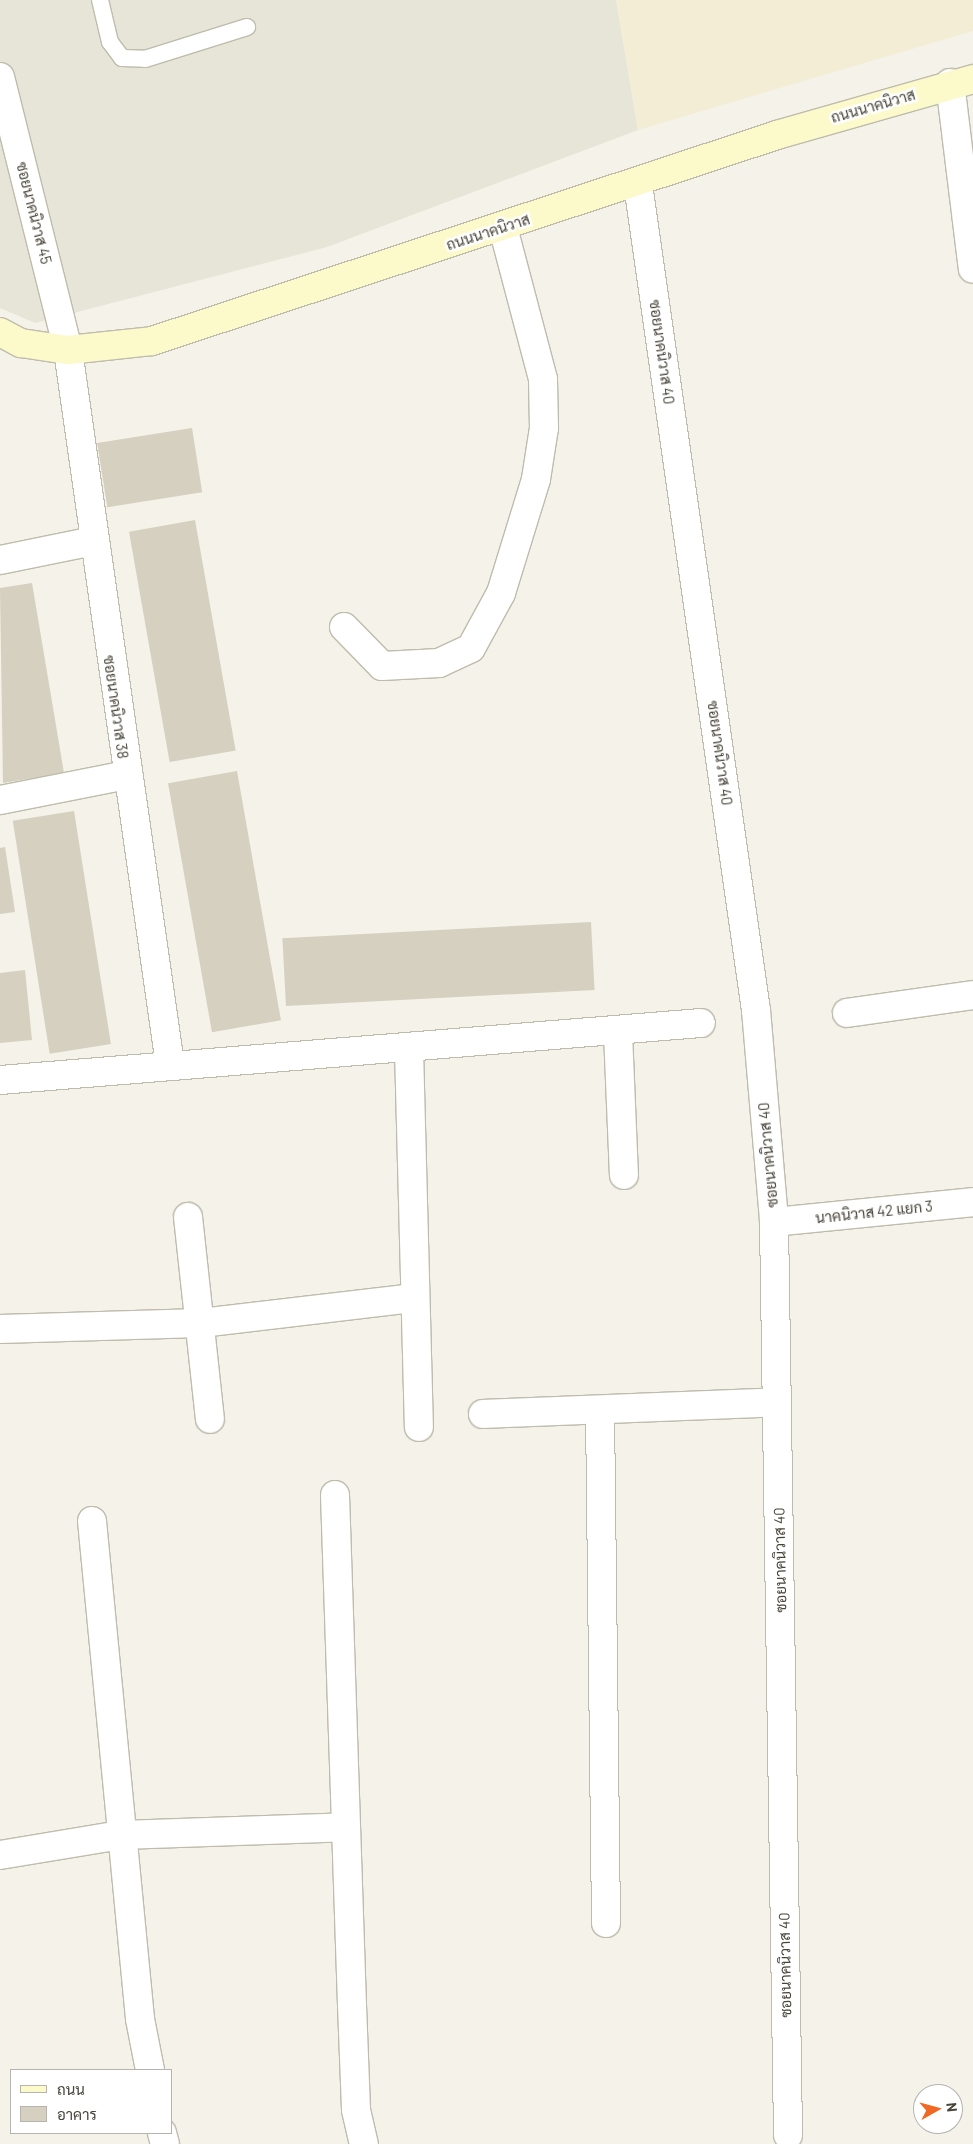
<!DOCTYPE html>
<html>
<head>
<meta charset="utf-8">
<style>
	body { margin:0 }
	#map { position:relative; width:973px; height:2144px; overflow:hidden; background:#f4f2e9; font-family:Barlow,Sarabun,sans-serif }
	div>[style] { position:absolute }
	.residential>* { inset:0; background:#e7e5d7 }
	.commercial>* { inset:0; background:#f4edd5 }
	.building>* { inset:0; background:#d5d0bf; transform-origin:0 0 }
	.roads { filter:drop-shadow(1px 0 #bfbcac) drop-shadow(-1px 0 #bfbcac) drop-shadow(0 1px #bfbcac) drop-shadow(0 -1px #bfbcac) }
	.service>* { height:16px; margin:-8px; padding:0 8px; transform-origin:8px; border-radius:8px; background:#fff }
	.minor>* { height:28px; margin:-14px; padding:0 14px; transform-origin:14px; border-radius:14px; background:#fff }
	.secondary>* { height:28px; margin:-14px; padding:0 14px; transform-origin:14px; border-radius:14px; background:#fcf9cb }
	span { translate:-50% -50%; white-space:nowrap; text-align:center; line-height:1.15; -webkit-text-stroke:5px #fff; paint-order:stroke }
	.street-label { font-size:15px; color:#474438 }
	.legend { position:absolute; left:10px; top:2069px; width:162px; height:65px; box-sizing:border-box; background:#fff; border:1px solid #b5b4af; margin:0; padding:6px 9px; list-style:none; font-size:15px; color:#474438 }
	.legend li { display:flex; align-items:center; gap:10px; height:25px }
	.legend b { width:25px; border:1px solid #b5b4af }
	.north { position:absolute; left:913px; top:2084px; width:50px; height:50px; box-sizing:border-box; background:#fff; border:1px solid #b5b4af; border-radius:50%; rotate:83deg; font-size:14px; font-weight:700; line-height:20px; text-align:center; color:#474438 }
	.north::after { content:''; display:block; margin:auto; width:18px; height:22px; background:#f06924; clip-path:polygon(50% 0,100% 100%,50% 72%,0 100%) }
</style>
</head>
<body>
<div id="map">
	<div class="residential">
		<div style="clip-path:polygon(0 0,616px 0,638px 130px,327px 247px,35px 323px,0 308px)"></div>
	</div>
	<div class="commercial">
		<div style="clip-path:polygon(616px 0,973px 0,973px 31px,638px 130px)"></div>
	</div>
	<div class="building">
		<div style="left:192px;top:428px;width:65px;height:96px;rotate:81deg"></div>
		<div style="left:195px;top:520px;width:234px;height:67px;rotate:80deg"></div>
		<div style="clip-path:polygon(32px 583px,64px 773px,3px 783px,0 588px)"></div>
		<div style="left:237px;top:771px;width:253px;height:70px;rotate:80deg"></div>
		<div style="left:74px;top:811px;width:236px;height:62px;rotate:81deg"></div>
		<div style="clip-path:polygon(5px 847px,15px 912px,0 914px,0 848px)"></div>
		<div style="left:591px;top:922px;width:68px;height:309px;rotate:87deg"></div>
		<div style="clip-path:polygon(25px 970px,32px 1040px,0 1043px,0 973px)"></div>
	</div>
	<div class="roads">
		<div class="service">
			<div style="left:100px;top:0;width:43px;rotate:76.6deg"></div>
			<div style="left:110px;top:42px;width:20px;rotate:53deg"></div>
			<div style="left:122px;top:58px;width:23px;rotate:2deg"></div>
			<div style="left:145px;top:59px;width:107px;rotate:-17.4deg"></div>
		</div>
		<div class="minor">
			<div style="left:0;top:77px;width:281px;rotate:76deg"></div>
			<div style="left:68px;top:350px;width:721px;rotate:81.87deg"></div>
			<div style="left:950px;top:83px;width:187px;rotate:83deg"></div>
			<div style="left:638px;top:184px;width:834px;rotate:81.87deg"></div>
			<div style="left:756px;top:1010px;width:213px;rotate:85.1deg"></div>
			<div style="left:774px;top:1222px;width:913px;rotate:89.12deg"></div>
			<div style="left:0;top:560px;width:95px;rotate:-11.5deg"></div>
			<div style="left:344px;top:627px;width:54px;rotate:45.7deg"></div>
			<div style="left:382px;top:666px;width:57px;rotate:-3deg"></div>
			<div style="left:439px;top:663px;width:35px;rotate:-25deg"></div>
			<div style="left:471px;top:648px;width:63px;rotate:-61.4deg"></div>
			<div style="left:501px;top:593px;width:119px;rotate:-72.9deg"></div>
			<div style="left:536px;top:479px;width:52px;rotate:-81.1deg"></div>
			<div style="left:544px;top:428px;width:49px;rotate:-91.2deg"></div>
			<div style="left:543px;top:379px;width:156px;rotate:-104.8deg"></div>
			<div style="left:0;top:800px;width:128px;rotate:-11.2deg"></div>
			<div style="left:847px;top:1013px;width:127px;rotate:-8.1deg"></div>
			<div style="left:618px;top:1033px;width:142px;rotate:87.6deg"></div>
			<div style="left:409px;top:1049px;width:378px;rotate:88.5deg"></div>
			<div style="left:0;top:1080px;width:703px;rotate:-4.65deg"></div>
			<div style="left:188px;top:1217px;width:203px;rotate:83.8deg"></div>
			<div style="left:774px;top:1222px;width:200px;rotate:-5.7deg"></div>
			<div style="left:0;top:1329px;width:201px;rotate:-1.7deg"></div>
			<div style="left:201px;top:1323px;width:215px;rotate:-6.7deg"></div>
			<div style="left:600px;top:1410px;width:513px;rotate:89.33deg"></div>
			<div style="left:483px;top:1414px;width:294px;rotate:-2.3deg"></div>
			<div style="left:335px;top:1495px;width:510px;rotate:88.09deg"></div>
			<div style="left:352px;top:2005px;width:105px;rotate:87.8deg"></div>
			<div style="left:356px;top:2110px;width:35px;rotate:77deg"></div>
			<div style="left:92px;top:1521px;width:500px;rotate:84.49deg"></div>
			<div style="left:140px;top:2019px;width:52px;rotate:78.9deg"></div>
			<div style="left:0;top:1855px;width:123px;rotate:-9.4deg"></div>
			<div style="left:121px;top:1835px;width:225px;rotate:-2deg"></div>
			<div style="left:162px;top:2133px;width:11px;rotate:75deg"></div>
		</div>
		<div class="secondary">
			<div style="left:0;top:332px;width:24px;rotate:28deg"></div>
			<div style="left:21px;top:343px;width:48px;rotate:8.5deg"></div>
			<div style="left:68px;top:350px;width:84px;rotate:-6.1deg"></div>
			<div style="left:152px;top:341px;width:658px;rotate:-18.24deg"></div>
			<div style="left:777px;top:135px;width:204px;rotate:-15.9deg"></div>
		</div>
	</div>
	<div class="street-label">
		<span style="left:873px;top:106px;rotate:-16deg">ถนนนาคนิวาส</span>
		<span style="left:34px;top:213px;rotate:76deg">ซอยนาคนิวาส 45</span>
		<span style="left:488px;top:232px;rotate:-18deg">ถนนนาคนิวาส</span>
		<span style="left:662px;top:352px;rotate:82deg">ซอยนาคนิวาส 40</span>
		<span style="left:116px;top:707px;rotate:82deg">ซอยนาคนิวาส 38</span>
		<span style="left:720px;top:753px;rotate:82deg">ซอยนาคนิวาส 40</span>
		<span style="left:768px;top:1155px;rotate:-95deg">ซอยนาคนิวาส 40</span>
		<span style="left:874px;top:1212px;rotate:-6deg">นาคนิวาส 42 แยก 3</span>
		<span style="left:780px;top:1560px;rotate:-91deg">ซอยนาคนิวาส 40</span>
		<span style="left:785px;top:1965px;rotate:-91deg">ซอยนาคนิวาส 40</span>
	</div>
	<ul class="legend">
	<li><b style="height:6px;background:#fcf9cb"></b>ถนน</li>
	<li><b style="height:14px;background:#d5d0bf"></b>อาคาร</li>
	</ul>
	<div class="north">N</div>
</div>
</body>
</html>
